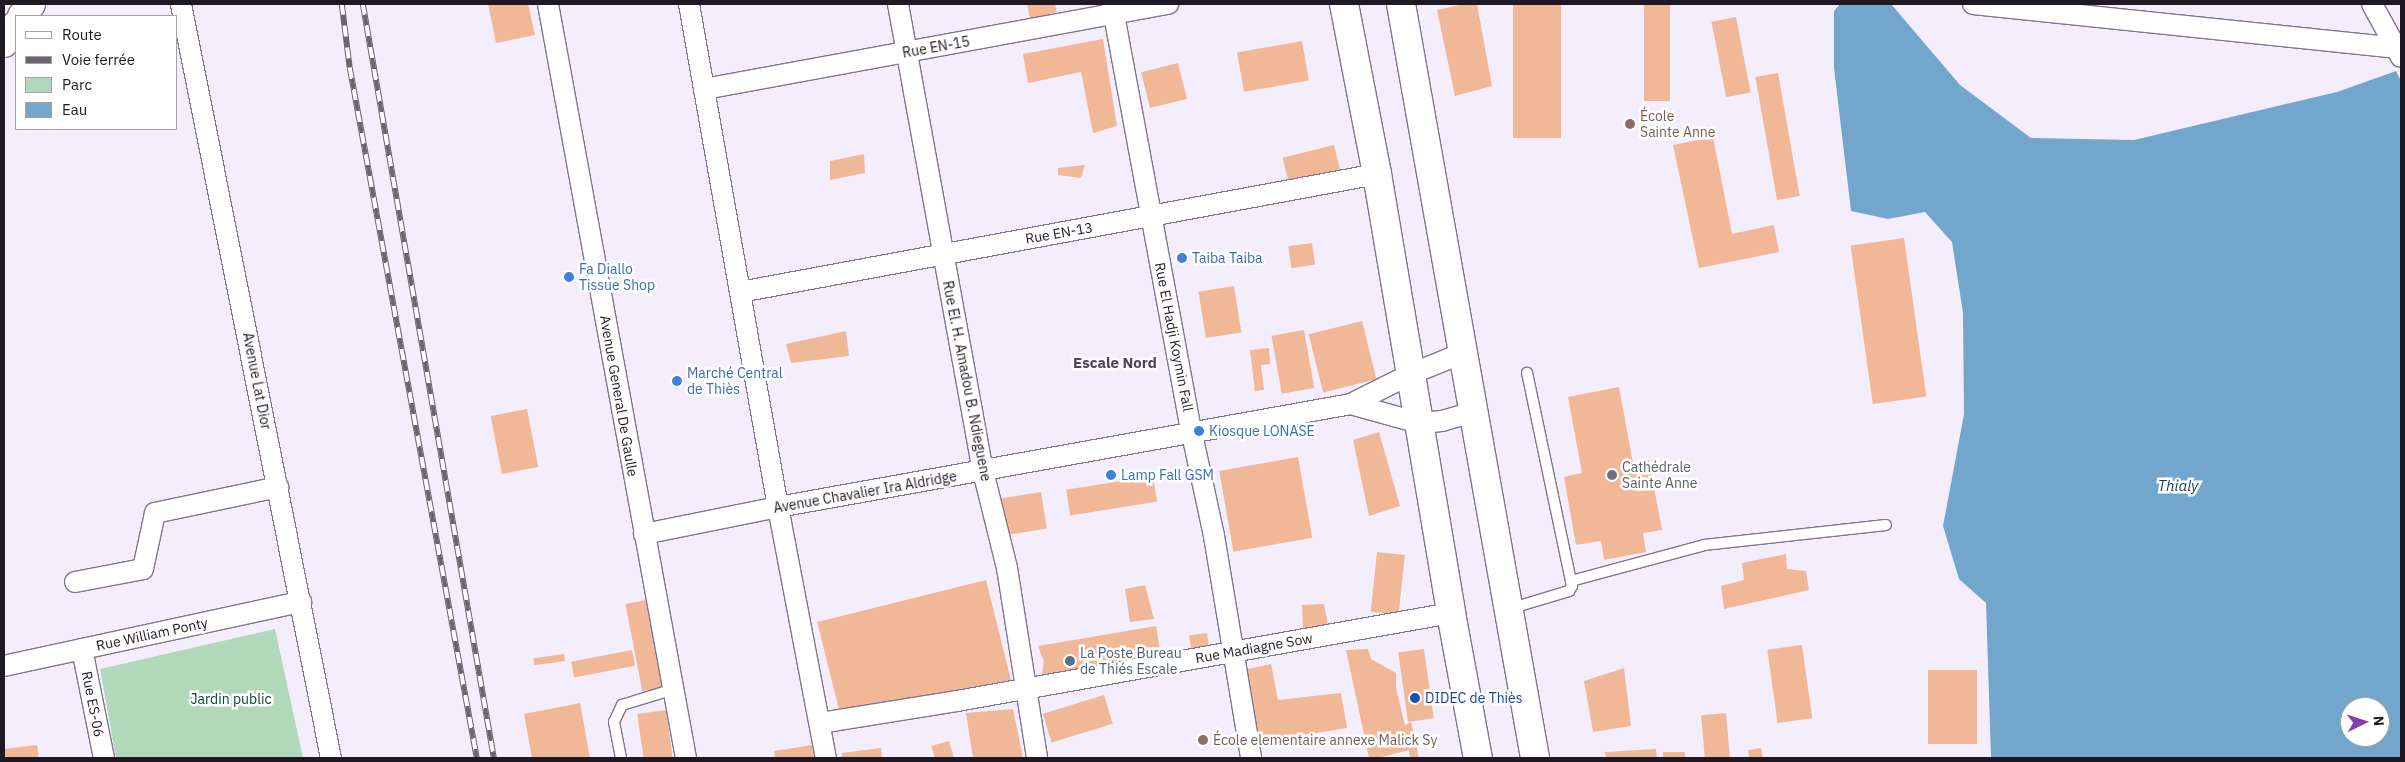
<!DOCTYPE html>
<html>
<head>
<meta charset="utf-8">
<style>
	body { margin:0 }
	#map { position:relative; width:2405px; height:762px; overflow:hidden; background:#f4eefc; font-family:"IBM Plex Sans",sans-serif }
	div>[style] { position:absolute }
	.green>* { inset:0; background:#b2d8bc }
	.water>* { inset:0; background:#73a6cd }
	.building>* { inset:0; background:#f1b898; transform-origin:0 0 }
	.roads { filter:drop-shadow(1px 0 #827492) drop-shadow(-1px 0 #827492) drop-shadow(0 1px #827492) drop-shadow(0 -1px #827492) }
	.service>* { height:10px; margin:-5px; padding:0 5px; transform-origin:5px; border-radius:5px; background:#fff }
	.minor>* { height:20px; margin:-10px; padding:0 10px; transform-origin:10px; border-radius:10px; background:#fff }
	.secondary>* { height:28px; margin:-14px; padding:0 14px; transform-origin:14px; border-radius:14px; background:#fff }
	.rail>* { height:5.5px; margin-top:-2.75px; transform-origin:0; background:repeating-linear-gradient(90deg,#fefefe 0 11px,#6b6572 0 22px); box-sizing:border-box; border-block:1px solid #6b6572 }
	.dots>* { width:14px; height:14px; translate:-50% -50%; box-sizing:border-box; border:2px solid #fefefe; border-radius:50% }
	span { translate:-50% -50%; white-space:nowrap; text-align:center; line-height:1.15; -webkit-text-stroke:5px #fefefe; paint-order:stroke }
	.street-label { font-size:14px; color:#1f1925 }
	.education-label { font-size:14px; color:#785e54 }
	.left { translate:0 -50%; text-align:left }
	.shop-label { font-size:14px; color:#366cbe }
	.worship-label { font-size:14px; color:#5b616d }
	.service-label { font-size:14px; color:#4e5e75 }
	.transit-label { font-size:14px; color:#164399 }
	.park-label { font-size:14px; color:#054824 }
	.neighbourhood-label { font-size:15px; color:#4e425d; font-weight:700 }
	.water-label { font-size:15px; color:#103954; font-style:italic }
	.frame { position:absolute; inset:0; border:5px solid #1f1925; pointer-events:none }
	.legend { position:absolute; left:15px; top:15px; width:162px; height:115px; box-sizing:border-box; background:#fefefe; border:1px solid #a5a2a7; margin:0; padding:6px 9px; list-style:none; font-size:15px; color:#1f1925 }
	.legend li { display:flex; align-items:center; gap:10px; height:25px }
	.legend b { width:25px; border:1px solid #a5a2a7 }
	.north { position:absolute; left:2340px; top:697px; width:50px; height:50px; box-sizing:border-box; background:#fefefe; border:1px solid #a5a2a7; border-radius:50%; rotate:86deg; font-size:14px; font-weight:700; line-height:20px; text-align:center; color:#1f1925 }
	.north::after { content:''; display:block; margin:auto; width:18px; height:22px; background:#893eb0; clip-path:polygon(50% 0,100% 100%,50% 72%,0 100%) }
</style>
</head>
<body>
<div id="map">
	<div class="green">
		<div style="clip-path:polygon(275px 629px,303px 758px,116px 758px,100px 669px)"></div>
	</div>
	<div class="water">
		<div style="clip-path:polygon(evenodd,1840px 4px,1891px 4px,1960px 85px,2031px 138px,2134px 140px,2337px 92px,2396px 71px,2401px 81px,2401px 758px,1991px 758px,1986px 603px,1959px 579px,1943px 526px,1964px 414px,1963px 313px,1952px 242px,1925px 212px,1888px 219px,1851px 211px,1834px 68px,1834px 11px,1840px 4px,2350px 707px,2380px 707px,2380px 737px,2350px 737px,2350px 707px)"></div>
	</div>
	<div class="building">
		<div style="clip-path:polygon(488px 4px,528px 4px,535px 35px,496px 43px)"></div>
		<div style="clip-path:polygon(1027px 4px,1055px 4px,1057px 12px,1030px 19px)"></div>
		<div style="clip-path:polygon(1464px 4px,1477px 4px,1492px 86px,1455px 96px,1437px 10px)"></div>
		<div style="left:1513px;top:4px;width:48px;height:134px"></div>
		<div style="left:1644px;top:4px;width:26px;height:97px"></div>
		<div style="left:1736px;top:17px;width:77px;height:25px;rotate:79deg"></div>
		<div style="clip-path:polygon(1103px 39px,1117px 126px,1093px 133px,1081px 72px,1028px 83px,1023px 54px)"></div>
		<div style="left:1302px;top:41px;width:40px;height:66px;rotate:80deg"></div>
		<div style="left:1178px;top:63px;width:37px;height:38px;rotate:76deg"></div>
		<div style="left:1778px;top:73px;width:125px;height:23px;rotate:80deg"></div>
		<div style="clip-path:polygon(1713px 137px,1732px 234px,1774px 225px,1779px 252px,1699px 268px,1673px 145px)"></div>
		<div style="left:1334px;top:145px;width:25px;height:53px;rotate:76deg"></div>
		<div style="clip-path:polygon(864px 154px,865px 173px,830px 180px,830px 161px)"></div>
		<div style="clip-path:polygon(1085px 165px,1081px 178px,1058px 175px,1058px 168px)"></div>
		<div style="left:1904px;top:238px;width:160px;height:54px;rotate:82deg"></div>
		<div style="left:1312px;top:243px;width:22px;height:24px;rotate:82deg"></div>
		<div style="left:1234px;top:286px;width:47px;height:36px;rotate:81deg"></div>
		<div style="left:1362px;top:321px;width:60px;height:55px;rotate:76deg"></div>
		<div style="left:1304px;top:330px;width:59px;height:33px;rotate:80deg"></div>
		<div style="clip-path:polygon(846px 331px,849px 356px,791px 363px,786px 344px)"></div>
		<div style="clip-path:polygon(1269px 348px,1270px 364px,1261px 365px,1264px 390px,1255px 391px,1250px 350px)"></div>
		<div style="clip-path:polygon(1619px 387px,1633px 463px,1649px 460px,1662px 530px,1643px 533px,1646px 552px,1604px 560px,1601px 541px,1576px 545px,1564px 477px,1582px 473px,1568px 397px)"></div>
		<div style="left:527px;top:409px;width:59px;height:37px;rotate:79deg"></div>
		<div style="clip-path:polygon(1379px 432px,1400px 506px,1369px 516px,1353px 440px)"></div>
		<div style="left:1298px;top:457px;width:82px;height:80px;rotate:80deg"></div>
		<div style="left:1153px;top:476px;width:26px;height:88px;rotate:81deg"></div>
		<div style="left:1041px;top:492px;width:37px;height:40px;rotate:81deg"></div>
		<div style="left:1377px;top:552px;width:28px;height:60px;rotate:6deg"></div>
		<div style="clip-path:polygon(1786px 554px,1787px 569px,1806px 571px,1809px 590px,1724px 609px,1721px 586px,1744px 580px,1742px 563px)"></div>
		<div style="left:986px;top:580px;width:104px;height:174px;rotate:76deg"></div>
		<div style="clip-path:polygon(1145px 585px,1154px 619px,1130px 622px,1125px 589px)"></div>
		<div style="left:646px;top:600px;width:89px;height:21px;rotate:79deg"></div>
		<div style="clip-path:polygon(1324px 604px,1328px 625px,1303px 630px,1302px 605px)"></div>
		<div style="clip-path:polygon(1156px 626px,1161px 656px,1041px 679px,1044px 662px,1038px 646px)"></div>
		<div style="left:1207px;top:633px;width:14px;height:18px;rotate:82deg"></div>
		<div style="left:1802px;top:645px;width:74px;height:35px;rotate:82deg"></div>
		<div style="clip-path:polygon(1368px 649px,1371px 659px,1396px 673px,1396px 688px,1405px 725px,1411px 722px,1419px 758px,1410px 758px,1409px 750px,1378px 758px,1369px 758px,1346px 650px)"></div>
		<div style="left:1424px;top:649px;width:70px;height:26px;rotate:82deg"></div>
		<div style="left:632px;top:650px;width:16px;height:62px;rotate:79deg"></div>
		<div style="left:564px;top:654px;width:7px;height:31px;rotate:82deg"></div>
		<div style="clip-path:polygon(1271px 664px,1278px 700px,1341px 693px,1347px 728px,1260px 742px,1244px 670px)"></div>
		<div style="clip-path:polygon(1624px 668px,1631px 726px,1593px 732px,1584px 681px)"></div>
		<div style="left:1977px;top:670px;width:74px;height:49px;rotate:90deg"></div>
		<div style="left:1104px;top:695px;width:30px;height:64px;rotate:73deg"></div>
		<div style="clip-path:polygon(580px 703px,590px 758px,532px 758px,524px 714px)"></div>
		<div style="clip-path:polygon(1013px 709px,1023px 758px,973px 758px,966px 713px)"></div>
		<div style="left:666px;top:710px;width:49px;height:29px;rotate:82deg"></div>
		<div style="left:1726px;top:713px;width:45px;height:25px;rotate:85deg"></div>
		<div style="clip-path:polygon(949px 741px,954px 758px,935px 758px,931px 746px)"></div>
		<div style="clip-path:polygon(37px 745px,39px 758px,5px 758px,4px 749px)"></div>
		<div style="clip-path:polygon(812px 745px,814px 758px,775px 758px,774px 751px)"></div>
		<div style="clip-path:polygon(881px 748px,882px 758px,842px 758px,842px 753px)"></div>
		<div style="clip-path:polygon(1761px 748px,1763px 758px,1749px 758px,1748px 750px)"></div>
		<div style="clip-path:polygon(1656px 749px,1657px 758px,1606px 758px,1605px 752px)"></div>
		<div style="left:1663px;top:752px;width:22px;height:6px"></div>
	</div>
	<div class="roads">
		<div class="service">
			<div style="left:1571px;top:581px;width:138px;rotate:-15.1deg"></div>
			<div style="left:1704px;top:545px;width:183px;rotate:-6.3deg"></div>
			<div style="left:1509px;top:609px;width:63px;rotate:-16.7deg"></div>
			<div style="left:1569px;top:591px;width:6px;rotate:-59deg"></div>
			<div style="left:1572px;top:586px;width:218px;rotate:-101.9deg"></div>
			<div style="left:621px;top:758px;width:37px;rotate:-101deg"></div>
			<div style="left:614px;top:722px;width:19px;rotate:-65deg"></div>
			<div style="left:622px;top:705px;width:54px;rotate:-17.1deg"></div>
		</div>
		<div class="minor">
			<div style="left:181px;top:4px;width:769px;rotate:78.75deg"></div>
			<div style="left:548px;top:4px;width:767px;rotate:79.63deg"></div>
			<div style="left:689px;top:4px;width:511px;rotate:79.97deg"></div>
			<div style="left:778px;top:507px;width:256px;rotate:79.2deg"></div>
			<div style="left:898px;top:4px;width:475px;rotate:79.7deg"></div>
			<div style="left:983px;top:471px;width:100px;rotate:76.1deg"></div>
			<div style="left:1007px;top:568px;width:192px;rotate:81deg"></div>
			<div style="left:1112px;top:4px;width:437px;rotate:79.5deg"></div>
			<div style="left:1192px;top:434px;width:104px;rotate:77.8deg"></div>
			<div style="left:1214px;top:536px;width:225px;rotate:80.5deg"></div>
			<div style="left:1973px;top:4px;width:425px;rotate:5.9deg"></div>
			<div style="left:2372px;top:4px;width:60px;rotate:61.3deg"></div>
			<div style="left:704px;top:89px;width:472px;rotate:-10.4deg"></div>
			<div style="left:740px;top:292px;width:648px;rotate:-10.49deg"></div>
			<div style="left:1351px;top:404px;width:71px;rotate:15.6deg"></div>
			<div style="left:1419px;top:423px;width:23px;rotate:-5deg"></div>
			<div style="left:1442px;top:421px;width:32px;rotate:-16deg"></div>
			<div style="left:644px;top:534px;width:137px;rotate:-11.4deg"></div>
			<div style="left:778px;top:507px;width:582px;rotate:-10.19deg"></div>
			<div style="left:1351px;top:404px;width:67px;rotate:-26.6deg"></div>
			<div style="left:1411px;top:374px;width:56px;rotate:-22deg"></div>
			<div style="left:75px;top:582px;width:69px;rotate:-10.8deg"></div>
			<div style="left:143px;top:569px;width:57px;rotate:-77.9deg"></div>
			<div style="left:155px;top:513px;width:126px;rotate:-11.9deg"></div>
			<div style="left:82px;top:649px;width:111px;rotate:78.6deg"></div>
			<div style="left:4px;top:666px;width:304px;rotate:-12.2deg"></div>
			<div style="left:820px;top:723px;width:139px;rotate:-9.1deg"></div>
			<div style="left:957px;top:701px;width:502px;rotate:-10.1deg"></div>
		</div>
		<div class="secondary">
			<div style="left:1344px;top:4px;width:173px;rotate:79deg"></div>
			<div style="left:1377px;top:174px;width:445px;rotate:80.4deg"></div>
			<div style="left:1451px;top:613px;width:147px;rotate:79.5deg"></div>
			<div style="left:1401px;top:4px;width:766px;rotate:79.92deg"></div>
			<div style="left:22px;top:16px;width:15px;rotate:-53deg"></div>
			<div style="left:4px;top:43px;width:22px;rotate:-56deg"></div>
		</div>
	</div>
	<div class="rail">
		<div style="left:342px;top:4px;width:64px;rotate:82.9deg"></div>
		<div style="left:350px;top:68px;width:702px;rotate:79.57deg"></div>
		<div style="left:363px;top:4px;width:765px;rotate:80.14deg"></div>
	</div>
	<div class="dots">
		<div style="left:1630px;top:124px;background:#8d6e63"></div>
		<div style="left:1182px;top:258px;background:#3f7fe0"></div>
		<div style="left:569px;top:277px;background:#3f7fe0"></div>
		<div style="left:677px;top:381px;background:#3f7fe0"></div>
		<div style="left:1199px;top:431px;background:#3f7fe0"></div>
		<div style="left:1111px;top:475px;background:#3f7fe0"></div>
		<div style="left:1612px;top:475px;background:#6b7280"></div>
		<div style="left:1070px;top:661px;background:#5c6f8a"></div>
		<div style="left:1415px;top:698px;background:#1a4fb4"></div>
		<div style="left:1203px;top:740px;background:#8d6e63"></div>
	</div>
	<div class="street-label">
		<span style="left:936px;top:47px;rotate:-10deg">Rue EN-15</span>
		<span style="left:1059px;top:233px;rotate:-10deg">Rue EN-13</span>
		<span style="left:1174px;top:337px;rotate:79deg">Rue El Hadji Koymin Fall</span>
		<span style="left:257px;top:381px;rotate:79deg">Avenue Lat Dior</span>
		<span style="left:967px;top:381px;rotate:79deg">Rue El. H. Amadou B. Ndieguene</span>
		<span style="left:619px;top:396px;rotate:80deg">Avenue General De Gaulle</span>
		<span style="left:865px;top:492px;rotate:-10deg">Avenue Chavalier Ira Aldridge</span>
		<span style="left:152px;top:634px;rotate:-12deg">Rue William Ponty</span>
		<span style="left:1254px;top:648px;rotate:-10deg">Rue Madiagne Sow</span>
		<span style="left:93px;top:704px;rotate:79deg">Rue ES-06</span>
	</div>
	<div class="education-label">
		<span class="left" style="left:1640px;top:124px">École<br>Sainte Anne</span>
		<span class="left" style="left:1213px;top:740px">École elementaire annexe Malick Sy</span>
	</div>
	<div class="shop-label">
		<span class="left" style="left:1192px;top:258px">Taiba Taiba</span>
		<span class="left" style="left:579px;top:277px">Fa Diallo<br>Tissue Shop</span>
		<span class="left" style="left:687px;top:381px">Marché Central<br>de Thiès</span>
		<span class="left" style="left:1209px;top:431px">Kiosque LONASE</span>
		<span class="left" style="left:1121px;top:475px">Lamp Fall GSM</span>
	</div>
	<div class="worship-label">
		<span class="left" style="left:1622px;top:475px">Cathédrale<br>Sainte Anne</span>
	</div>
	<div class="service-label">
		<span class="left" style="left:1080px;top:661px">La Poste Bureau<br>de Thiés Escale</span>
	</div>
	<div class="transit-label">
		<span class="left" style="left:1425px;top:698px">DIDEC de Thiès</span>
	</div>
	<div class="park-label">
		<span style="left:231px;top:699px">Jardin public</span>
	</div>
	<div class="neighbourhood-label">
		<span style="left:1115px;top:363px">Escale Nord</span>
	</div>
	<div class="water-label">
		<span style="left:2178px;top:486px">Thialy</span>
	</div>
	<div class="frame"></div>
	<ul class="legend">
	<li><b style="height:6px;background:#fff"></b>Route</li>
	<li><b style="height:6px;background:#6b6572"></b>Voie ferrée</li>
	<li><b style="height:14px;background:#b2d8bc"></b>Parc</li>
	<li><b style="height:14px;background:#73a6cd"></b>Eau</li>
	</ul>
	<div class="north">N</div>
</div>
</body>
</html>
